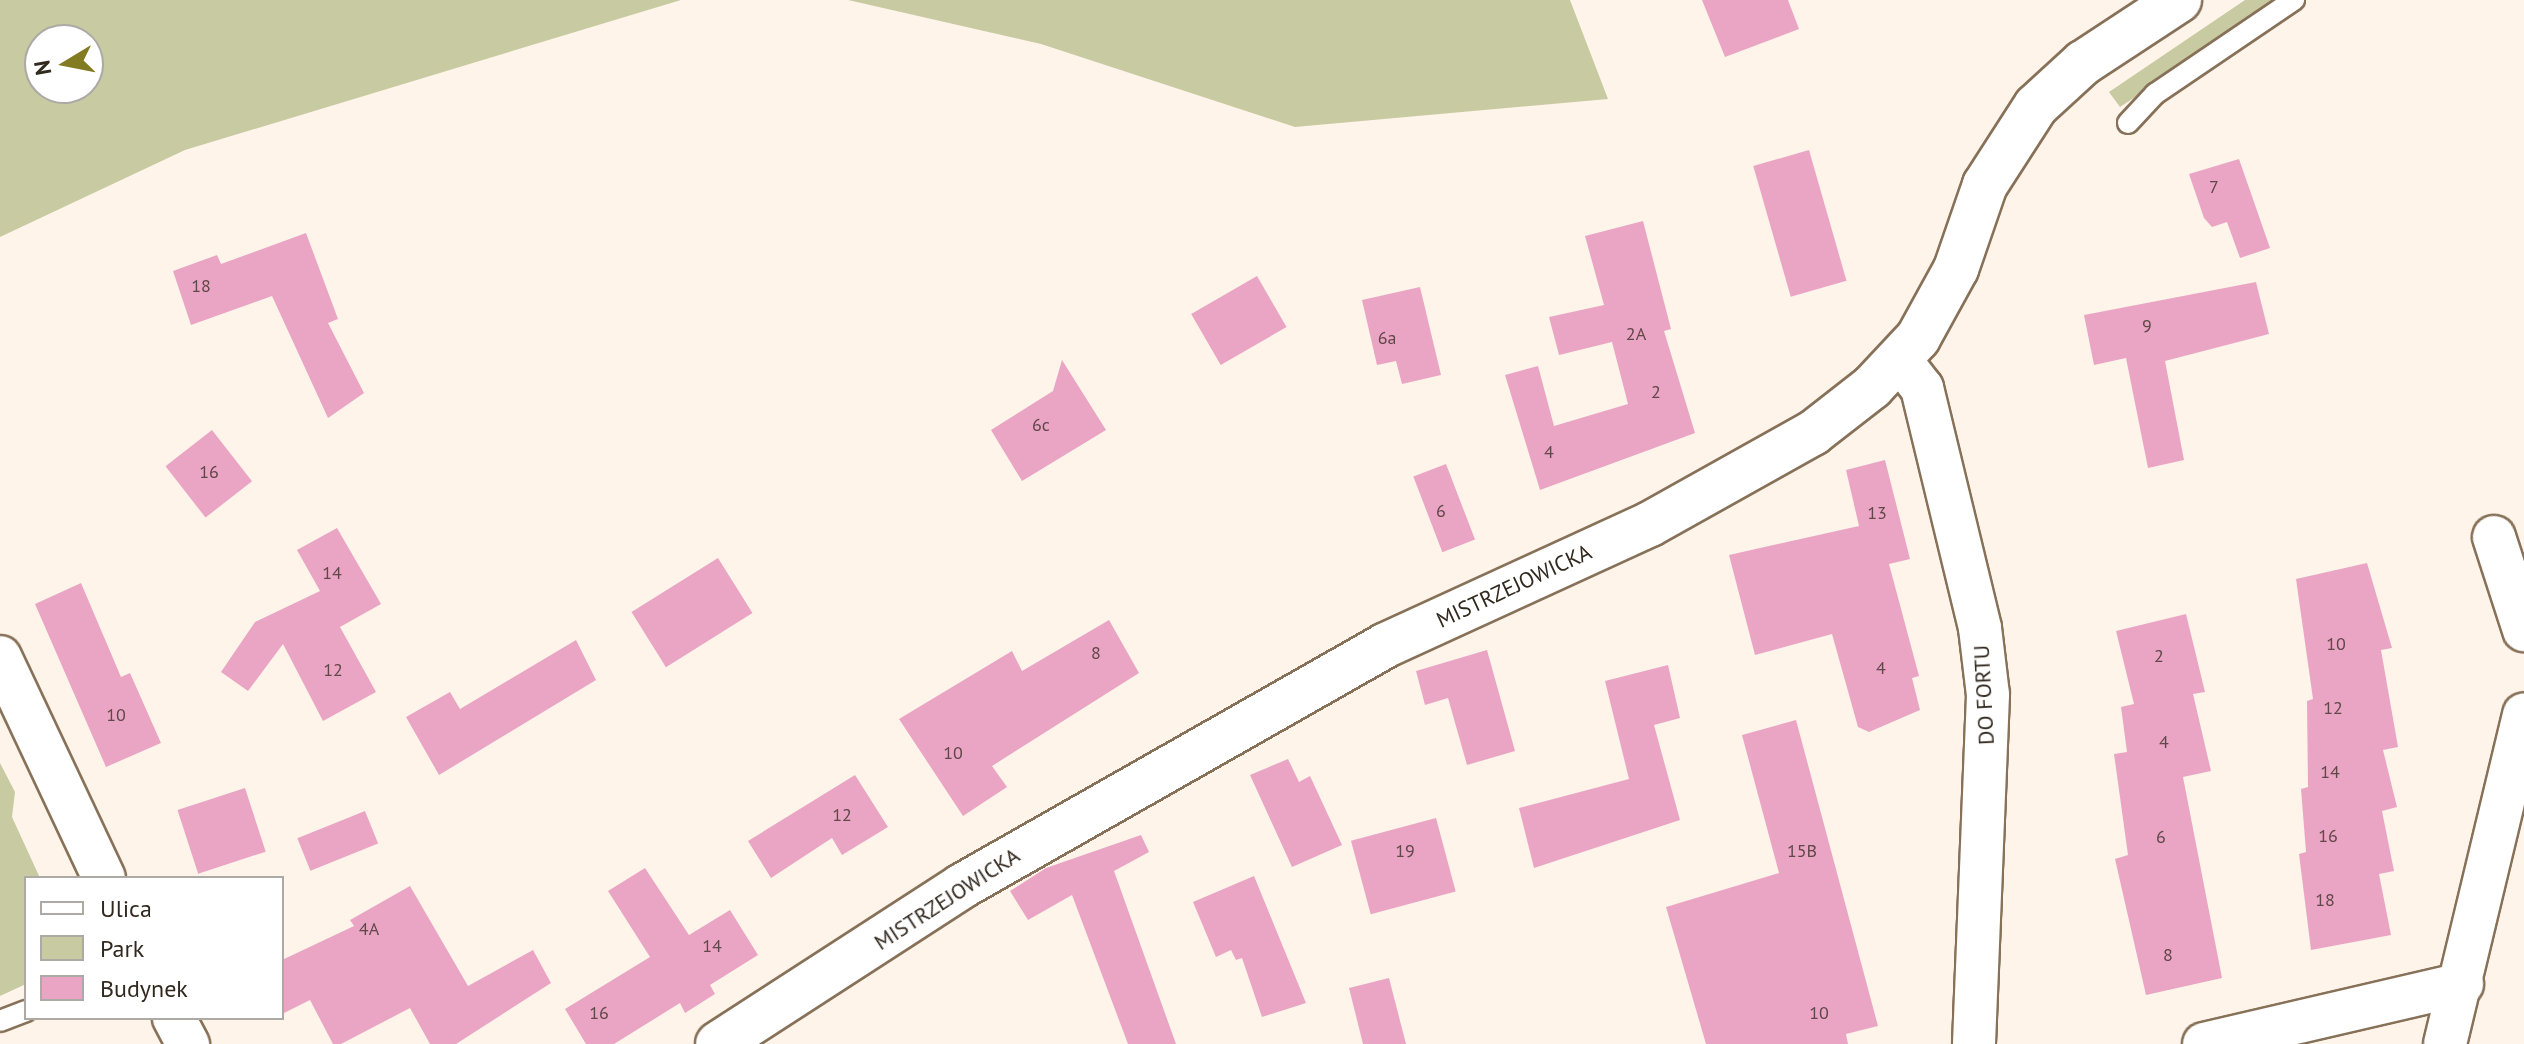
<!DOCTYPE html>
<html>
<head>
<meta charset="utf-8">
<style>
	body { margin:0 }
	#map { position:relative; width:2524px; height:1044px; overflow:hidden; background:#fef4ea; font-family:"PT Sans",sans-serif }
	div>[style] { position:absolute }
	.green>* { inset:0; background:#c8caa1 }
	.building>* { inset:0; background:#eba5c4; transform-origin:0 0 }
	.roads { filter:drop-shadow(2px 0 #877159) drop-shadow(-2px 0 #877159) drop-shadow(0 2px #877159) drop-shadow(0 -2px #877159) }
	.service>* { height:20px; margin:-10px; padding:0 10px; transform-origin:10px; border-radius:10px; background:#fff }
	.minor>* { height:42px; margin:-21px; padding:0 21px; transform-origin:21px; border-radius:21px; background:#fff }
	.tertiary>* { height:44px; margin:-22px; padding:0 22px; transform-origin:22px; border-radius:22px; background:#fff }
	span { translate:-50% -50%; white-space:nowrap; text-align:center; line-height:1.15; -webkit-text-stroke:6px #fff; paint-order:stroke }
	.number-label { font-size:18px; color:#604748 }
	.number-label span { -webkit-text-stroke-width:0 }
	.street-label { font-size:22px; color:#31281e }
	.legend { position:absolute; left:24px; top:876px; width:260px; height:144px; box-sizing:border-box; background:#fff; border:2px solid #ada9a5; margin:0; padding:10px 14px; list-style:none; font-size:24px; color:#31281e }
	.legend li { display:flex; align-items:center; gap:16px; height:40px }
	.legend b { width:40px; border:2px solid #ada9a5 }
	.north { position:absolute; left:24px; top:24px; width:80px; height:80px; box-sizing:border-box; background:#fff; border:2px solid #ada9a5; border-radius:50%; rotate:260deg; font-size:22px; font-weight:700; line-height:32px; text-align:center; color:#31281e }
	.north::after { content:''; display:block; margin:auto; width:28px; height:36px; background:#827b21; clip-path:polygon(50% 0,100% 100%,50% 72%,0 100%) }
</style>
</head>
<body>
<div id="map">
	<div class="green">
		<div style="clip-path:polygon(evenodd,0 0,681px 0,185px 150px,0 237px,0 0,40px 40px,88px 40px,88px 88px,40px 88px,40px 40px)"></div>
		<div style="clip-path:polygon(848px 0,1570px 0,1608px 99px,1295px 127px,1041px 44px)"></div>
		<div style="clip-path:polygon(2245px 0,2280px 0,2120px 107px,2109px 92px)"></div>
		<div style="clip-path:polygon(0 763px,15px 792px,12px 817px,40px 878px,26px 878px,26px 984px,0 996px)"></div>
	</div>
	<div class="building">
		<div style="clip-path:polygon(1702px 0,1788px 0,1799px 29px,1725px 57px)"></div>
		<div style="left:1809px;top:150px;width:136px;height:58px;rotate:74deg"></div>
		<div style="clip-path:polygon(2239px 159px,2270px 248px,2240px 258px,2227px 222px,2212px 227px,2204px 218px,2189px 174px)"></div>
		<div style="clip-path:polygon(1643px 221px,1671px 329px,1664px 331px,1695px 433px,1540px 490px,1505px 375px,1538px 366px,1554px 426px,1628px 404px,1612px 342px,1559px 355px,1549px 317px,1604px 305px,1585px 236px)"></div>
		<div style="clip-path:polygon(306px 233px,338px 319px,328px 323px,364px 393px,328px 418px,272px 296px,191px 325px,173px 271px,217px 255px,221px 264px)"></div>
		<div style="left:1257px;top:276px;width:59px;height:76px;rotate:60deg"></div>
		<div style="clip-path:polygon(2256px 282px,2269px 334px,2165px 361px,2184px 460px,2148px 468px,2126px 358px,2094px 365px,2084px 315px)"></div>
		<div style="clip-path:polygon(1420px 287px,1441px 375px,1402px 384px,1396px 361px,1377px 365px,1362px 300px)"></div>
		<div style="clip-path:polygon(1062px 360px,1106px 430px,1022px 481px,991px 430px,1053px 391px)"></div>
		<div style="left:212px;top:430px;width:65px;height:59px;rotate:52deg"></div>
		<div style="clip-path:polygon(1885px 460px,1910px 559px,1889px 564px,1919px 676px,1912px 678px,1920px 710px,1869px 732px,1858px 727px,1832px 634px,1755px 655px,1729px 555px,1859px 526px,1846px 470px)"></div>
		<div style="left:1446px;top:464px;width:81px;height:35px;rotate:69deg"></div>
		<div style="clip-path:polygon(337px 528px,381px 604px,340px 627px,376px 692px,323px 721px,283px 644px,248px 691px,221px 672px,255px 622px,320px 591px,297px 550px)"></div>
		<div style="left:718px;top:558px;width:65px;height:102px;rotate:58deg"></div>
		<div style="clip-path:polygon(2367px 563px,2392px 648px,2381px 650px,2398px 747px,2383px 750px,2397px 807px,2382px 811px,2394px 871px,2379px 874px,2391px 935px,2311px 950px,2299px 854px,2306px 852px,2301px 789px,2308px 787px,2307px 701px,2313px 699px,2296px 579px)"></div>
		<div style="clip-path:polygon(81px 583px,121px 677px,130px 673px,161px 743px,106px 767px,35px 604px)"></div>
		<div style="clip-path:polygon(2186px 614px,2205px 692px,2193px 694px,2211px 771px,2183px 777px,2222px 978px,2146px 995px,2115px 859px,2128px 855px,2114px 754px,2127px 752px,2121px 707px,2134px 704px,2116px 631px)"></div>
		<div style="clip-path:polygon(1109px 620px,1139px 673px,992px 766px,1007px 787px,963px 816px,899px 719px,1012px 651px,1022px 671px)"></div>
		<div style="clip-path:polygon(576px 640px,596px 680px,439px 775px,406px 717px,450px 692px,460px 709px)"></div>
		<div style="clip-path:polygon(1487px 650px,1515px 751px,1467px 765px,1448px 698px,1425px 705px,1416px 671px)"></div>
		<div style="clip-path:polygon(1668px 665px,1680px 718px,1654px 725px,1680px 820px,1534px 868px,1519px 808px,1629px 779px,1605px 681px)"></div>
		<div style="clip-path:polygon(1796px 720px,1878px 1026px,1846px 1034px,1848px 1044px,1706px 1044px,1666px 907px,1779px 873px,1742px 735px)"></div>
		<div style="clip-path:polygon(1288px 759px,1299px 782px,1310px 776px,1342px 845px,1292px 867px,1250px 775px)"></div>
		<div style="clip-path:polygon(855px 775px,888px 827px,842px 855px,832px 838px,771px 878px,748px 841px)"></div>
		<div style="left:245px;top:788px;width:67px;height:71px;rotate:72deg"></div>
		<div style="left:365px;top:811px;width:35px;height:73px;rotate:68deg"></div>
		<div style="left:1436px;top:818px;width:76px;height:88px;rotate:75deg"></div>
		<div style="clip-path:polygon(1141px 835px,1149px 852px,1114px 871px,1176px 1044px,1128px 1044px,1072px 895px,1028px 920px,1010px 891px,1046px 868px)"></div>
		<div style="clip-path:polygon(645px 868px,689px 935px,730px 910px,758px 955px,710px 985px,715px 994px,685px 1013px,680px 1003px,614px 1044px,586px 1044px,565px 1009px,650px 957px,608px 891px)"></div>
		<div style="clip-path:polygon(1254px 876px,1306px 1003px,1262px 1017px,1242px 958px,1236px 960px,1231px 950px,1216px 957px,1193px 902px)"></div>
		<div style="clip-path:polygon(410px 886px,468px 986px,533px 950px,551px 983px,456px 1044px,430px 1044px,410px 1008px,341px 1044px,333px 1044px,310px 1000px,282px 1014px,282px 960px,354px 926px,350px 920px)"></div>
		<div style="clip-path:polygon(1389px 978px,1406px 1044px,1363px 1044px,1349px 988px)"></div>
	</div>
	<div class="roads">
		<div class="service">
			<div style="left:2128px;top:123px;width:40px;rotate:-47deg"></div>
			<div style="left:2155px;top:94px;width:168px;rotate:-34.1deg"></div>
			<div style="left:0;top:1021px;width:28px;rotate:-21deg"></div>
		</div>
		<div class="minor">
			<div style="left:1900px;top:360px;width:36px;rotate:52deg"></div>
			<div style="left:1922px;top:388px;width:247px;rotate:76.4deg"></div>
			<div style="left:1980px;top:628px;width:67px;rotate:83.2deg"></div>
			<div style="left:1988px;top:695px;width:349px;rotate:92.3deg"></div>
			<div style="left:2494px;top:537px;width:98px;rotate:72.1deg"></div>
			<div style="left:0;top:657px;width:244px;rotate:64.8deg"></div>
			<div style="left:174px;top:1018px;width:30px;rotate:62deg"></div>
			<div style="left:2204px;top:1044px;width:265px;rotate:-13.1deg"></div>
			<div style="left:2445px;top:1044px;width:339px;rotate:-76.5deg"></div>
		</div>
		<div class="tertiary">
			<div style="left:718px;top:1044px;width:291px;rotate:-32.9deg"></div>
			<div style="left:962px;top:886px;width:488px;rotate:-29.6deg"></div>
			<div style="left:1386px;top:645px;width:290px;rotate:-24.6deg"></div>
			<div style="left:1650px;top:524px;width:187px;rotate:-29.2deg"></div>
			<div style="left:1813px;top:433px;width:75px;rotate:-37.9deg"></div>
			<div style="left:1872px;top:387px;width:67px;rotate:-46.8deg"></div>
			<div style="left:1918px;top:338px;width:79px;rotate:-61.2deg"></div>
			<div style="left:1956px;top:269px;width:89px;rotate:-71deg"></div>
			<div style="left:1985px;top:185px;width:94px;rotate:-57.2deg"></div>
			<div style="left:2036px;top:106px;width:64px;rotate:-42.5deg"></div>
			<div style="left:2083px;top:63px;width:115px;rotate:-33.3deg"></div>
		</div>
	</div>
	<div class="number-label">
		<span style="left:2214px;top:187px">7</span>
		<span style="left:201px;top:286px">18</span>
		<span style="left:2147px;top:326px">9</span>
		<span style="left:1636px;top:334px">2A</span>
		<span style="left:1387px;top:338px">6a</span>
		<span style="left:1656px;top:392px">2</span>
		<span style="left:1041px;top:425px">6c</span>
		<span style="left:1549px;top:452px">4</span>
		<span style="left:209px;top:472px">16</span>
		<span style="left:1441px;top:511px">6</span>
		<span style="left:1877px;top:513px">13</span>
		<span style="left:332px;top:573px">14</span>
		<span style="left:2336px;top:644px">10</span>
		<span style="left:1096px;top:653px">8</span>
		<span style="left:2159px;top:656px">2</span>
		<span style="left:1881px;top:668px">4</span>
		<span style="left:333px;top:670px">12</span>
		<span style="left:2333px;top:708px">12</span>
		<span style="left:116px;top:715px">10</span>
		<span style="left:2164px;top:742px">4</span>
		<span style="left:953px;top:753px">10</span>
		<span style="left:2330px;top:772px">14</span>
		<span style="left:842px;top:815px">12</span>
		<span style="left:2328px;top:836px">16</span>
		<span style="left:2161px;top:837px">6</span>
		<span style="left:1405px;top:851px">19</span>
		<span style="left:1802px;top:851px">15B</span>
		<span style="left:2325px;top:900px">18</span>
		<span style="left:369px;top:929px">4A</span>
		<span style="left:712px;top:946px">14</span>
		<span style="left:2168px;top:955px">8</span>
		<span style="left:599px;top:1013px">16</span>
		<span style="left:1819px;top:1013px">10</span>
	</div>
	<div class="street-label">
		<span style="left:1514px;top:586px;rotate:-25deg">MISTRZEJOWICKA</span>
		<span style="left:1984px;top:695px;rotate:-93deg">DO FORTU</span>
		<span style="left:947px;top:899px;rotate:-33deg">MISTRZEJOWICKA</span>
	</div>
	<ul class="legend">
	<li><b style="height:10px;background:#fff"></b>Ulica</li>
	<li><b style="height:22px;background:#c8caa1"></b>Park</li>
	<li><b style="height:22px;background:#eba5c4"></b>Budynek</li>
	</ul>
	<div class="north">N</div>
</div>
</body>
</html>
